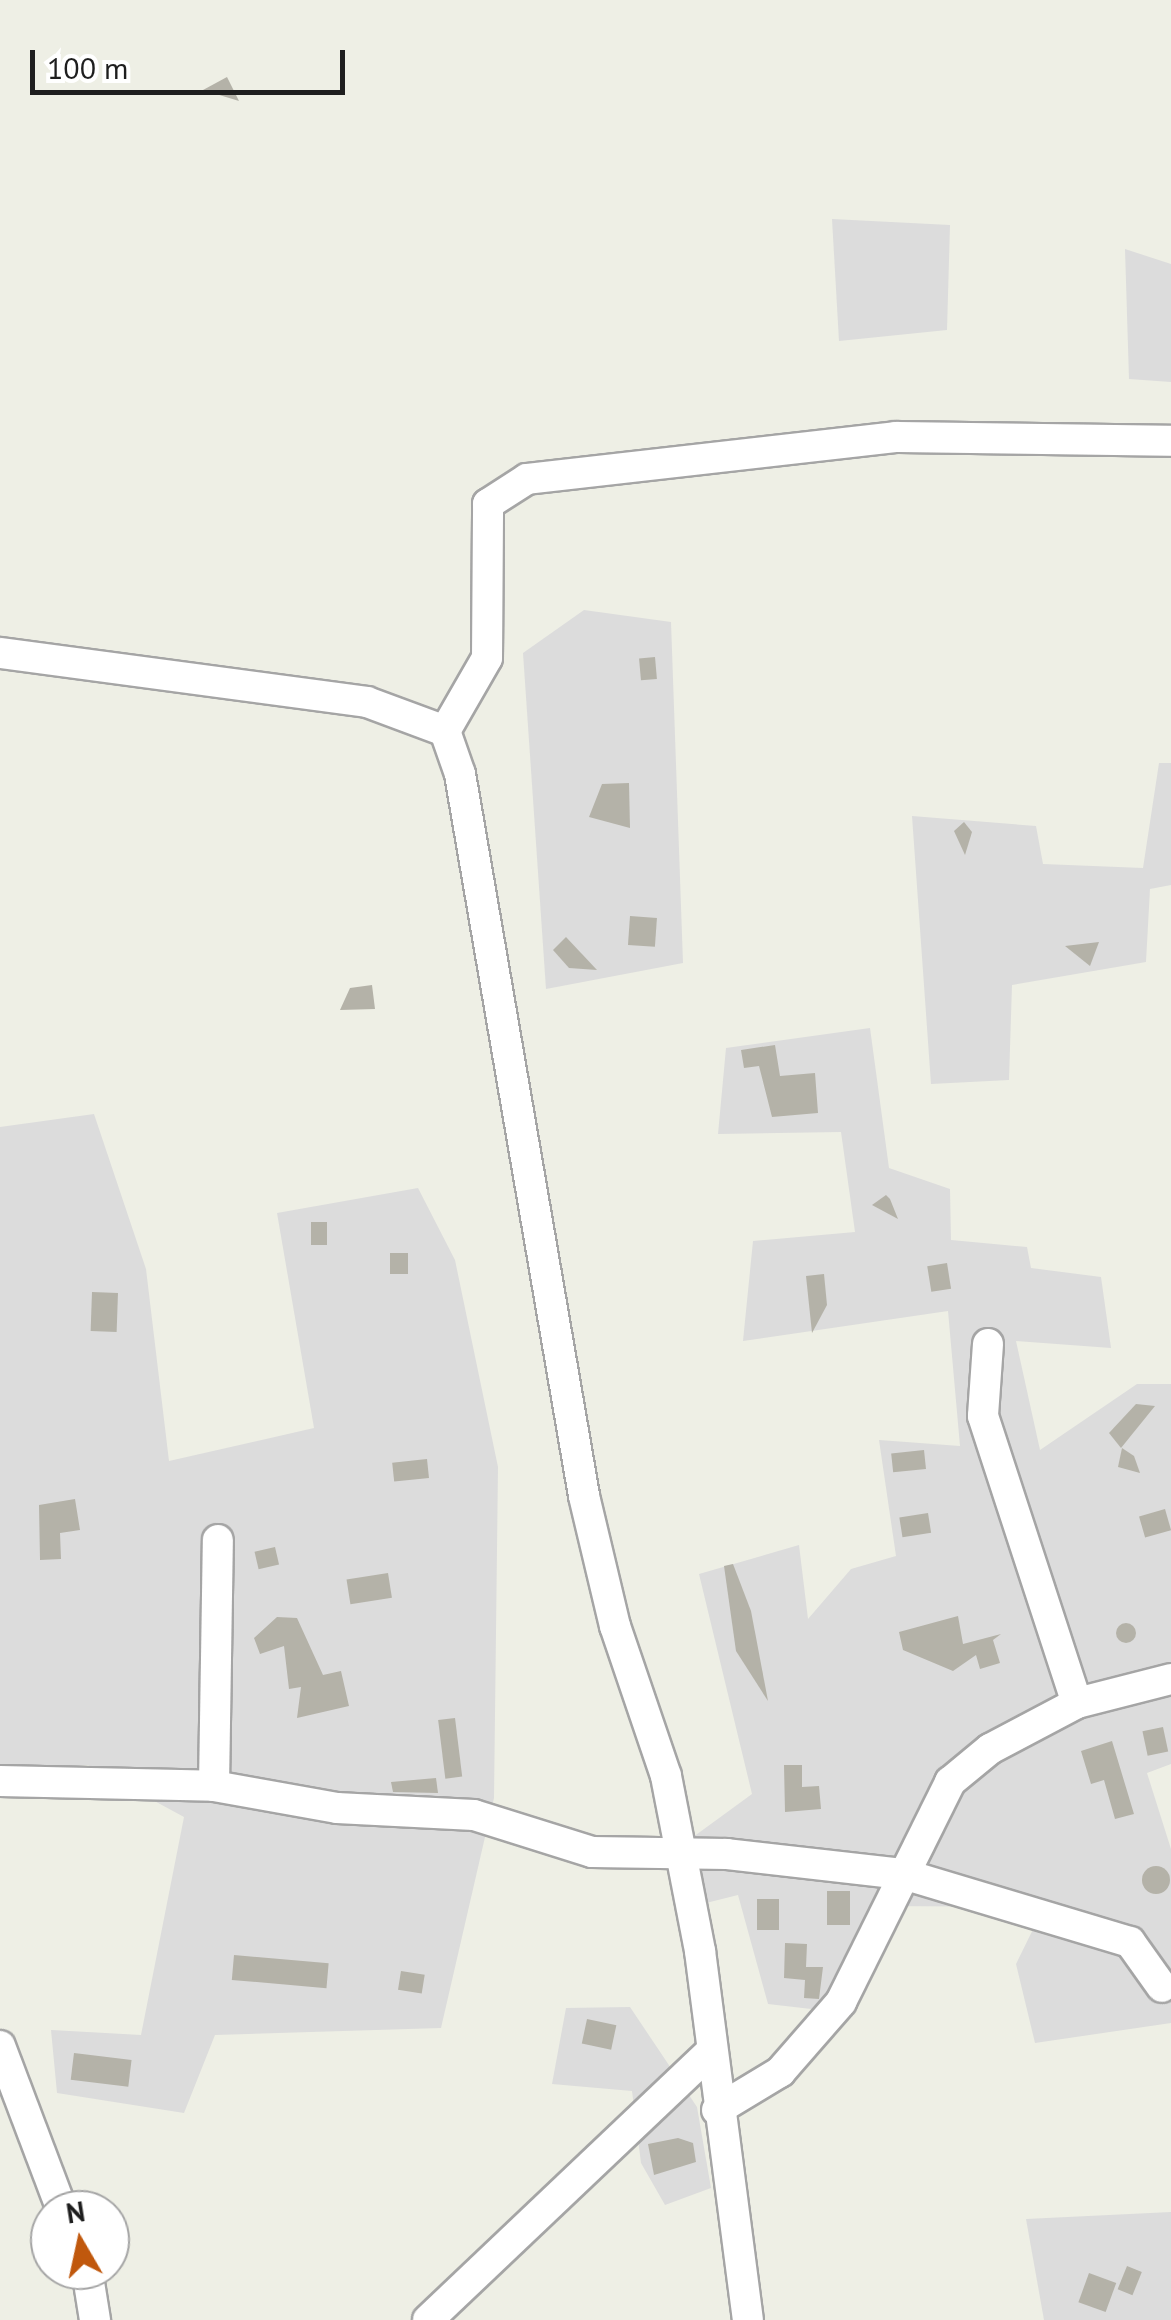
<!DOCTYPE html>
<html>
<head>
<meta charset="utf-8">
<style>
	body { margin:0 }
	#map { position:relative; width:1171px; height:2320px; overflow:hidden; background:#eeefe5; font-family:"PT Sans",sans-serif }
	div>[style] { position:absolute }
	.residential>* { inset:0; background:#dcdcdc }
	.building>* { inset:0; background:#b4b2a8; transform-origin:0 0 }
	.round { border-radius:50% }
	.roads { filter:drop-shadow(2px 0 #a5a5a5) drop-shadow(-2px 0 #a5a5a5) drop-shadow(0 2px #a5a5a5) drop-shadow(0 -2px #a5a5a5) }
	.minor>* { height:30px; margin:-15px; padding:0 15px; transform-origin:15px; border-radius:15px; background:#fff }
	span { translate:-50% -50%; white-space:nowrap; text-align:center; line-height:1.15; -webkit-text-stroke:8px #fff; paint-order:stroke }
	.north { position:absolute; left:30px; top:2190px; width:100px; height:100px; box-sizing:border-box; background:#fff; border:2px solid #a5a5a5; border-radius:50%; rotate:351deg; font-size:28px; font-weight:700; line-height:40px; text-align:center; color:#1e1e1e }
	.north::after { content:''; display:block; margin:auto; width:35px; height:45px; background:#c0580d; clip-path:polygon(50% 0,100% 100%,50% 72%,0 100%) }
	.scale { position:absolute; left:30px; top:50px; width:315px; height:45px; box-sizing:border-box; border:5px solid #1e1e1e; border-top:0; padding-left:12px; font-size:30px; line-height:35px; white-space:nowrap; color:#1e1e1e; -webkit-text-stroke:8px #fff; paint-order:stroke }
</style>
</head>
<body>
<div id="map">
	<div class="residential">
		<div style="clip-path:polygon(832px 219px,950px 225px,947px 330px,839px 341px)"></div>
		<div style="clip-path:polygon(1125px 249px,1171px 264px,1171px 382px,1129px 379px)"></div>
		<div style="clip-path:polygon(584px 610px,671px 622px,683px 963px,546px 989px,523px 653px)"></div>
		<div style="clip-path:polygon(1159px 763px,1171px 763px,1171px 885px,1150px 889px,1146px 962px,1012px 985px,1009px 1080px,931px 1084px,912px 816px,1036px 826px,1043px 864px,1143px 868px)"></div>
		<div style="clip-path:polygon(870px 1028px,889px 1168px,950px 1189px,951px 1240px,1027px 1247px,1031px 1268px,1101px 1277px,1111px 1348px,1016px 1341px,1040px 1450px,1137px 1384px,1171px 1384px,1171px 1764px,1147px 1773px,1171px 1849px,1171px 2023px,1035px 2043px,1016px 1964px,1044px 1907px,873px 1906px,820px 2010px,768px 2004px,738px 1895px,706px 1903px,689px 1840px,752px 1794px,699px 1574px,799px 1545px,808px 1619px,851px 1569px,896px 1556px,879px 1440px,960px 1446px,948px 1311px,743px 1341px,753px 1241px,855px 1232px,841px 1132px,718px 1134px,726px 1048px)"></div>
		<div style="clip-path:polygon(94px 1114px,146px 1269px,169px 1461px,314px 1428px,277px 1213px,418px 1188px,455px 1260px,498px 1467px,494px 1798px,441px 2028px,215px 2035px,184px 2113px,57px 2093px,51px 2030px,141px 2035px,184px 1817px,88px 1765px,0 1771px,0 1127px)"></div>
		<div style="clip-path:polygon(630px 2007px,697px 2107px,711px 2188px,665px 2205px,641px 2163px,632px 2091px,552px 2084px,566px 2008px)"></div>
		<div style="clip-path:polygon(1171px 2212px,1171px 2320px,1044px 2320px,1026px 2219px)"></div>
	</div>
	<div class="building">
		<div style="clip-path:polygon(227px 77px,239px 101px,203px 90px)"></div>
		<div style="left:655px;top:657px;width:22px;height:16px;rotate:85deg"></div>
		<div style="clip-path:polygon(629px 783px,630px 828px,589px 817px,602px 784px)"></div>
		<div style="clip-path:polygon(964px 822px,972px 832px,965px 855px,954px 831px)"></div>
		<div style="left:630px;top:916px;width:27px;height:29px;rotate:4deg"></div>
		<div style="clip-path:polygon(566px 937px,597px 970px,569px 968px,553px 950px)"></div>
		<div style="clip-path:polygon(1099px 942px,1090px 966px,1065px 946px)"></div>
		<div style="clip-path:polygon(372px 985px,375px 1009px,340px 1010px,350px 988px)"></div>
		<div style="clip-path:polygon(775px 1045px,780px 1076px,815px 1073px,818px 1113px,772px 1117px,759px 1066px,744px 1068px,741px 1050px)"></div>
		<div style="clip-path:polygon(886px 1195px,890px 1199px,898px 1219px,872px 1205px)"></div>
		<div style="left:311px;top:1222px;width:16px;height:23px"></div>
		<div style="left:390px;top:1253px;width:18px;height:21px"></div>
		<div style="left:947px;top:1263px;width:26px;height:20px;rotate:81deg"></div>
		<div style="clip-path:polygon(824px 1274px,827px 1305px,812px 1333px,806px 1276px)"></div>
		<div style="left:92px;top:1292px;width:26px;height:39px;rotate:2deg"></div>
		<div style="clip-path:polygon(1136px 1404px,1155px 1406px,1121px 1448px,1109px 1433px)"></div>
		<div style="clip-path:polygon(1122px 1448px,1134px 1456px,1140px 1473px,1118px 1467px)"></div>
		<div style="left:924px;top:1450px;width:19px;height:33px;rotate:84deg"></div>
		<div style="left:427px;top:1459px;width:19px;height:35px;rotate:84deg"></div>
		<div style="clip-path:polygon(75px 1499px,80px 1530px,60px 1533px,61px 1559px,40px 1560px,39px 1505px)"></div>
		<div style="left:1165px;top:1509px;width:22px;height:27px;rotate:74deg"></div>
		<div style="left:928px;top:1513px;width:20px;height:29px;rotate:81deg"></div>
		<div style="left:275px;top:1547px;width:18px;height:21px;rotate:77deg"></div>
		<div style="clip-path:polygon(733px 1564px,751px 1611px,768px 1701px,736px 1651px,724px 1566px)"></div>
		<div style="left:388px;top:1573px;width:25px;height:42px;rotate:81deg"></div>
		<div style="clip-path:polygon(958px 1616px,963px 1644px,1001px 1634px,993px 1640px,1000px 1663px,980px 1669px,976px 1655px,953px 1671px,903px 1650px,899px 1632px)"></div>
		<div style="clip-path:polygon(277px 1617px,297px 1618px,323px 1675px,341px 1671px,349px 1706px,297px 1718px,301px 1687px,289px 1689px,284px 1646px,260px 1654px,254px 1638px)"></div>
		<div class="round" style="left:1116px;top:1623px;width:20px;height:20px"></div>
		<div style="left:455px;top:1718px;width:59px;height:17px;rotate:83deg"></div>
		<div style="left:1163px;top:1727px;width:25px;height:21px;rotate:78deg"></div>
		<div style="clip-path:polygon(1112px 1741px,1134px 1814px,1115px 1819px,1104px 1780px,1091px 1784px,1081px 1751px)"></div>
		<div style="clip-path:polygon(784px 1765px,802px 1765px,802px 1787px,819px 1786px,821px 1809px,785px 1812px)"></div>
		<div style="clip-path:polygon(436px 1778px,438px 1793px,393px 1792px,391px 1782px)"></div>
		<div class="round" style="left:1142px;top:1866px;width:28px;height:28px"></div>
		<div style="left:827px;top:1891px;width:23px;height:34px"></div>
		<div style="left:757px;top:1899px;width:22px;height:31px"></div>
		<div style="clip-path:polygon(785px 1943px,807px 1944px,806px 1967px,823px 1967px,819px 1999px,804px 1998px,805px 1980px,784px 1978px)"></div>
		<div style="left:234px;top:1955px;width:95px;height:25px;rotate:5deg"></div>
		<div style="left:401px;top:1971px;width:24px;height:19px;rotate:9deg"></div>
		<div style="left:587px;top:2019px;width:30px;height:25px;rotate:12deg"></div>
		<div style="left:74px;top:2053px;width:58px;height:27px;rotate:7deg"></div>
		<div style="clip-path:polygon(678px 2138px,693px 2143px,696px 2162px,654px 2175px,648px 2144px)"></div>
		<div style="left:1127px;top:2266px;width:16px;height:25px;rotate:22deg"></div>
		<div style="left:1089px;top:2273px;width:29px;height:31px;rotate:20deg"></div>
	</div>
	<div class="roads">
		<div class="minor">
			<div style="left:0;top:653px;width:370px;rotate:7.6deg"></div>
			<div style="left:367px;top:702px;width:83px;rotate:20.4deg"></div>
			<div style="left:445px;top:731px;width:46px;rotate:70.8deg"></div>
			<div style="left:460px;top:774px;width:733px;rotate:80.25deg"></div>
			<div style="left:584px;top:1496px;width:134px;rotate:76.6deg"></div>
			<div style="left:615px;top:1626px;width:158px;rotate:71.2deg"></div>
			<div style="left:666px;top:1776px;width:178px;rotate:79deg"></div>
			<div style="left:700px;top:1951px;width:372px;rotate:82.6deg"></div>
			<div style="left:445px;top:731px;width:84px;rotate:-60.1deg"></div>
			<div style="left:487px;top:658px;width:154px;rotate:-89.6deg"></div>
			<div style="left:488px;top:504px;width:46px;rotate:-32.7deg"></div>
			<div style="left:527px;top:479px;width:371px;rotate:-6.5deg"></div>
			<div style="left:896px;top:437px;width:275px;rotate:0.8deg"></div>
			<div style="left:988px;top:1344px;width:72px;rotate:94deg"></div>
			<div style="left:983px;top:1416px;width:302px;rotate:71.9deg"></div>
			<div style="left:0;top:1781px;width:214px;rotate:1.3deg"></div>
			<div style="left:214px;top:1786px;width:125px;rotate:10.1deg"></div>
			<div style="left:337px;top:1808px;width:137px;rotate:2.9deg"></div>
			<div style="left:474px;top:1815px;width:124px;rotate:17.4deg"></div>
			<div style="left:592px;top:1852px;width:135px;rotate:0.8deg"></div>
			<div style="left:727px;top:1854px;width:177px;rotate:6.5deg"></div>
			<div style="left:903px;top:1874px;width:237px;rotate:16.7deg"></div>
			<div style="left:1130px;top:1942px;width:55px;rotate:54.6deg"></div>
			<div style="left:214px;top:1786px;width:246px;rotate:-89.1deg"></div>
			<div style="left:0;top:2046px;width:175px;rotate:69.3deg"></div>
			<div style="left:717px;top:2110px;width:74px;rotate:-31.1deg"></div>
			<div style="left:780px;top:2072px;width:93px;rotate:-48.9deg"></div>
			<div style="left:841px;top:2002px;width:246px;rotate:-63.6deg"></div>
			<div style="left:950px;top:1782px;width:52px;rotate:-39.5deg"></div>
			<div style="left:990px;top:1749px;width:98px;rotate:-27.9deg"></div>
			<div style="left:1077px;top:1703px;width:97px;rotate:-14.3deg"></div>
			<div style="left:87px;top:2270px;width:51px;rotate:80.9deg"></div>
			<div style="left:428px;top:2320px;width:389px;rotate:-43.5deg"></div>
		</div>
	</div>
	<div class="north">N</div>
	<div class="scale">100 m</div>
</div>
</body>
</html>
